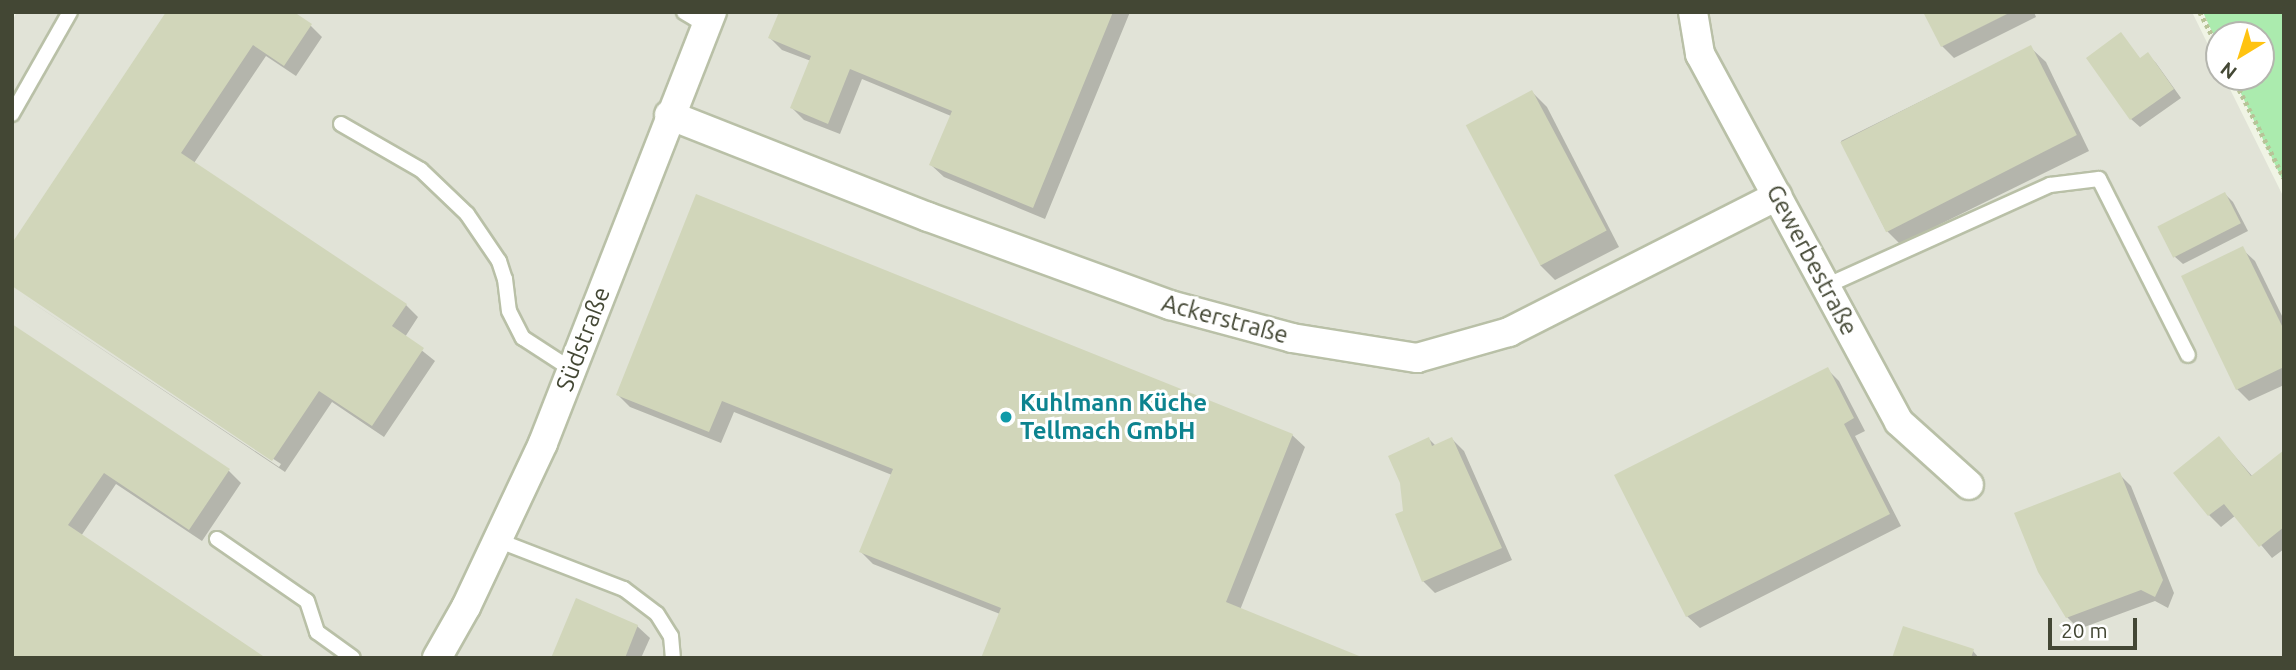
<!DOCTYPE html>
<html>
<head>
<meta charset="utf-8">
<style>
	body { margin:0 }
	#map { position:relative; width:2296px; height:670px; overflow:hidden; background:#f0f4e5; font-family:Ubuntu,sans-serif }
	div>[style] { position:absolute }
	.industrial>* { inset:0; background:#e1e3d7 }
	.green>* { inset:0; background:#abebae }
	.shadow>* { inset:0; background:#0003 }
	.building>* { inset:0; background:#d1d6ba; transform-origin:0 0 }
	.path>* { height:4.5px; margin-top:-2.25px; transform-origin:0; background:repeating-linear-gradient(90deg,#b8c398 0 3.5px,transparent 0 7px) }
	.roads { filter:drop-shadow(2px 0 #b9c0a7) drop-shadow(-2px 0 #b9c0a7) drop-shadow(0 2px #b9c0a7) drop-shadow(0 -2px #b9c0a7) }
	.lane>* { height:14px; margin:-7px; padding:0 7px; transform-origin:7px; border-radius:7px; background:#fff }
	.street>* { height:28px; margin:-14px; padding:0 14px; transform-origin:14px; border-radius:14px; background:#fff }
	.dots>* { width:19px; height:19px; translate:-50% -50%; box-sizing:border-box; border:4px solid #fff; border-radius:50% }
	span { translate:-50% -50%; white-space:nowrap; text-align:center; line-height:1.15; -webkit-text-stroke:6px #fff; paint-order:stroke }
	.street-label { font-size:24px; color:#434734 }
	.culture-label { font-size:24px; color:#0d838f; font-weight:700 }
	.left { translate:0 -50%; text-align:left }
	.frame { position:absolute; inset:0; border:14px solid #434734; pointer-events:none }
	.north { position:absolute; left:2205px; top:21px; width:70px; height:70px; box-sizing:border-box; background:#fff; border:2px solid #b4b5ae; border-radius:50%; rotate:218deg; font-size:19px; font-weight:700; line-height:28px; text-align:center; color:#434734 }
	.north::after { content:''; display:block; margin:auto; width:24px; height:32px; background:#ffc311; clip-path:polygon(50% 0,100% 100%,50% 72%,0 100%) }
	.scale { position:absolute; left:2048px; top:618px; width:89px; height:32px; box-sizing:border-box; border:4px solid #434734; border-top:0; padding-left:9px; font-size:21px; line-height:24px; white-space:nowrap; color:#434734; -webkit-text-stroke:5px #fff; paint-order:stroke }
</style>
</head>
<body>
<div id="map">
	<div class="industrial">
		<div style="clip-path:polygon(17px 12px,2192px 12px,2219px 67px,2219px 77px,2224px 77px,2284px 198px,2284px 658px,12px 658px,12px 21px)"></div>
	</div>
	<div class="green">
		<div style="clip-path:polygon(2203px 12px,2284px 12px,2284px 183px,2233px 77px,2261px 77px,2261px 35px,2219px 35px,2219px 47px)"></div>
	</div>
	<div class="shadow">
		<div style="clip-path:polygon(168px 12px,310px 25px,322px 37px,296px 76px,266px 56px,194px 163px,406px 305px,418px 317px,405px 337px,435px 361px,384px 437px,332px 402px,285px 472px,12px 289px,279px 467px,281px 464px,12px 284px)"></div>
		<div style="clip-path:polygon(781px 12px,1130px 12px,1045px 219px,944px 177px,931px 165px,951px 116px,862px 79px,840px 134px,804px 120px,792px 108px,811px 61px,782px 50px,770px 38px)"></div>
		<div style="clip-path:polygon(1925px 12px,2034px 12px,2036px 17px,1954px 58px,1942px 46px)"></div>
		<div style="clip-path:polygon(2121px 35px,2141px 60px,2148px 55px,2156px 63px,2181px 98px,2140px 127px,2131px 119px)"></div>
		<div style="clip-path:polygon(2030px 47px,2046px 62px,2089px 151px,1900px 244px,1885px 229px,1841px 141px)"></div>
		<div style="clip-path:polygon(1532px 92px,1547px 107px,1619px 247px,1555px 280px,1540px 265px)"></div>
		<div style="clip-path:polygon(2225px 194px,2233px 202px,2248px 231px,2183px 264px,2174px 256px)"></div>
		<div style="clip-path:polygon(697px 196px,1292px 435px,1305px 447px,1240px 610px,1000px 614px,873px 564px,861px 552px,892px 475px,734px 412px,721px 443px,630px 407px,618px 395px)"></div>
		<div style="clip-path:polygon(2242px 249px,2255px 261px,2284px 320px,2284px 385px,2249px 401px,2237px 389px)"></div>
		<div style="clip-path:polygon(12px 326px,229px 471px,241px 483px,202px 541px,116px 484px,81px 536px,12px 658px)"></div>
		<div style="clip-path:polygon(1827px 369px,1839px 381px,1865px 431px,1855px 436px,1901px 526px,1700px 628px,1687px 616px)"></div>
		<div style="clip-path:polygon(2219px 438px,2253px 477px,2284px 452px,2284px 549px,2272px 558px,2236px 515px,2221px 527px,2209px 515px)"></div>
		<div style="clip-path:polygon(1429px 439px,1436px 446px,1452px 439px,1464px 451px,1512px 560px,1435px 593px,1423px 581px,1405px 512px)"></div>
		<div style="clip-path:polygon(2119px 474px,2131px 486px,2174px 593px,2168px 608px,2155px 601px,2079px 629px,2067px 617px)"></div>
		<div style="clip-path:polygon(637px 626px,650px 638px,641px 658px,553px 658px)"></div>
		<div style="clip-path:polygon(1973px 651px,1979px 658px,1894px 658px)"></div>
	</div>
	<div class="building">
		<div style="clip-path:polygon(166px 12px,294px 12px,312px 24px,284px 66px,253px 45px,181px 153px,407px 304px,392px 326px,424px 348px,372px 426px,319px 391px,272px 461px,12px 286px,12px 243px)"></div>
		<div style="clip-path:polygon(779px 12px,1113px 12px,1033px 208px,929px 165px,952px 111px,850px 69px,828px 124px,790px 108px,811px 56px,768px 38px)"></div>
		<div style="clip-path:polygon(1923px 12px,2011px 12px,1941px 47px)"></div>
		<div style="clip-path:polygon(2121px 32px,2140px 58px,2148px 52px,2174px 89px,2130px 120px,2086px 58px)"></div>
		<div style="left:2031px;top:45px;width:101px;height:214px;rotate:63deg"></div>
		<div style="left:1532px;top:90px;width:159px;height:75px;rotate:62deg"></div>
		<div style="left:2225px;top:192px;width:35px;height:76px;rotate:63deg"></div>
		<div style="clip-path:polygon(696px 194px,1293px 434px,1226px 602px,1364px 658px,981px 658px,1001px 608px,859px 552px,893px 469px,722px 401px,709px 432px,616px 395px)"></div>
		<div style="clip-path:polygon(2243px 246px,2284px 330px,2284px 367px,2236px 390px,2181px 276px)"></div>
		<div style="clip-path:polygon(12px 324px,230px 469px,189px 530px,104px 473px,68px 525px,266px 658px,12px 658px)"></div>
		<div style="clip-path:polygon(1828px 367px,1854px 418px,1844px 424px,1890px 514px,1686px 617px,1614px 475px)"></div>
		<div style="clip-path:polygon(2219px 436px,2251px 476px,2284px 450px,2284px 527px,2259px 547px,2224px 504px,2208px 516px,2173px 473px)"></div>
		<div style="clip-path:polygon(1429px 437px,1432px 446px,1452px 437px,1502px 548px,1422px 582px,1395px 514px,1403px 511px,1400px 483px,1388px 456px)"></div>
		<div style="clip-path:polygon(2120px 472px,2163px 580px,2155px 597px,2141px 590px,2066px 618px,2038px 572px,2014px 513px)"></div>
		<div style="clip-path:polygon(576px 598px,638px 625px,625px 658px,551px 658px)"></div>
		<div style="clip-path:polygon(1903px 626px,1974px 649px,1971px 658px,1892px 658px)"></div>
	</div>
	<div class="path">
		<div style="left:2200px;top:12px;width:42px;rotate:62.8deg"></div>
		<div style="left:2233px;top:77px;width:113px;rotate:63.2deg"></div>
	</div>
	<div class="roads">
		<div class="lane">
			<div style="left:684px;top:12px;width:26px;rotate:31deg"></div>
			<div style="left:12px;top:114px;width:117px;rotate:-60.4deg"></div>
			<div style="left:341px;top:124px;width:92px;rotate:29.9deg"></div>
			<div style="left:421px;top:170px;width:64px;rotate:43.7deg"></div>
			<div style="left:467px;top:214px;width:57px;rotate:55.8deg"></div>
			<div style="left:499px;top:261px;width:19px;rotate:72deg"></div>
			<div style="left:505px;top:279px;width:32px;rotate:83deg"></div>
			<div style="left:509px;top:311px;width:30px;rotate:63deg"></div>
			<div style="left:523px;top:338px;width:57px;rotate:32.9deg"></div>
			<div style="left:1826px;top:286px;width:246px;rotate:-24.3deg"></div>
			<div style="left:2050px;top:185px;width:49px;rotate:-7deg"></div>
			<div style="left:2099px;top:179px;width:197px;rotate:63.2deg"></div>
			<div style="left:217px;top:539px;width:109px;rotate:34.6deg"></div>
			<div style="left:307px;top:601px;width:33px;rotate:72deg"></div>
			<div style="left:317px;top:632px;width:44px;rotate:35.8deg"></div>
			<div style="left:497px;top:540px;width:136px;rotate:21.1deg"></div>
			<div style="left:624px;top:589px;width:41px;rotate:37.1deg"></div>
			<div style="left:657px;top:614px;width:26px;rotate:58deg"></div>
			<div style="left:671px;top:636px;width:22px;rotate:85deg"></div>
		</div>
		<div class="street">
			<div style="left:1693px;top:12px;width:43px;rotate:80.5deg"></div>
			<div style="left:1700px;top:54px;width:418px;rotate:61.6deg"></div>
			<div style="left:1899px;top:422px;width:94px;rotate:42deg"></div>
			<div style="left:669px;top:115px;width:278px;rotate:21.5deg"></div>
			<div style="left:928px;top:217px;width:258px;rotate:20deg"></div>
			<div style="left:1170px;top:305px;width:126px;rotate:15.1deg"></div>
			<div style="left:1292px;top:338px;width:127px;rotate:9.1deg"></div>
			<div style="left:1417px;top:358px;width:96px;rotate:-15.8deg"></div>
			<div style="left:1509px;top:332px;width:301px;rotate:-26.9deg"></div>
			<div style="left:437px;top:658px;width:59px;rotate:-60.4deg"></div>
			<div style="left:466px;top:607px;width:181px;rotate:-64.8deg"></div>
			<div style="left:543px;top:443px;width:463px;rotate:-68.6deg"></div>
		</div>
	</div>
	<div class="dots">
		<div style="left:1006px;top:417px;background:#0f9aa8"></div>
	</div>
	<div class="street-label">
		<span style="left:1812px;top:260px;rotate:62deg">Gewerbestraße</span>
		<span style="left:1225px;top:319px;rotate:15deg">Ackerstraße</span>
		<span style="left:583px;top:339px;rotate:-69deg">Südstraße</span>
	</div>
	<div class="culture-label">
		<span class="left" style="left:1020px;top:417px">Kuhlmann Küche<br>Tellmach GmbH</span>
	</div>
	<div class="frame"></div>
	<div class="north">N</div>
	<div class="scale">20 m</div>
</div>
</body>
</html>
